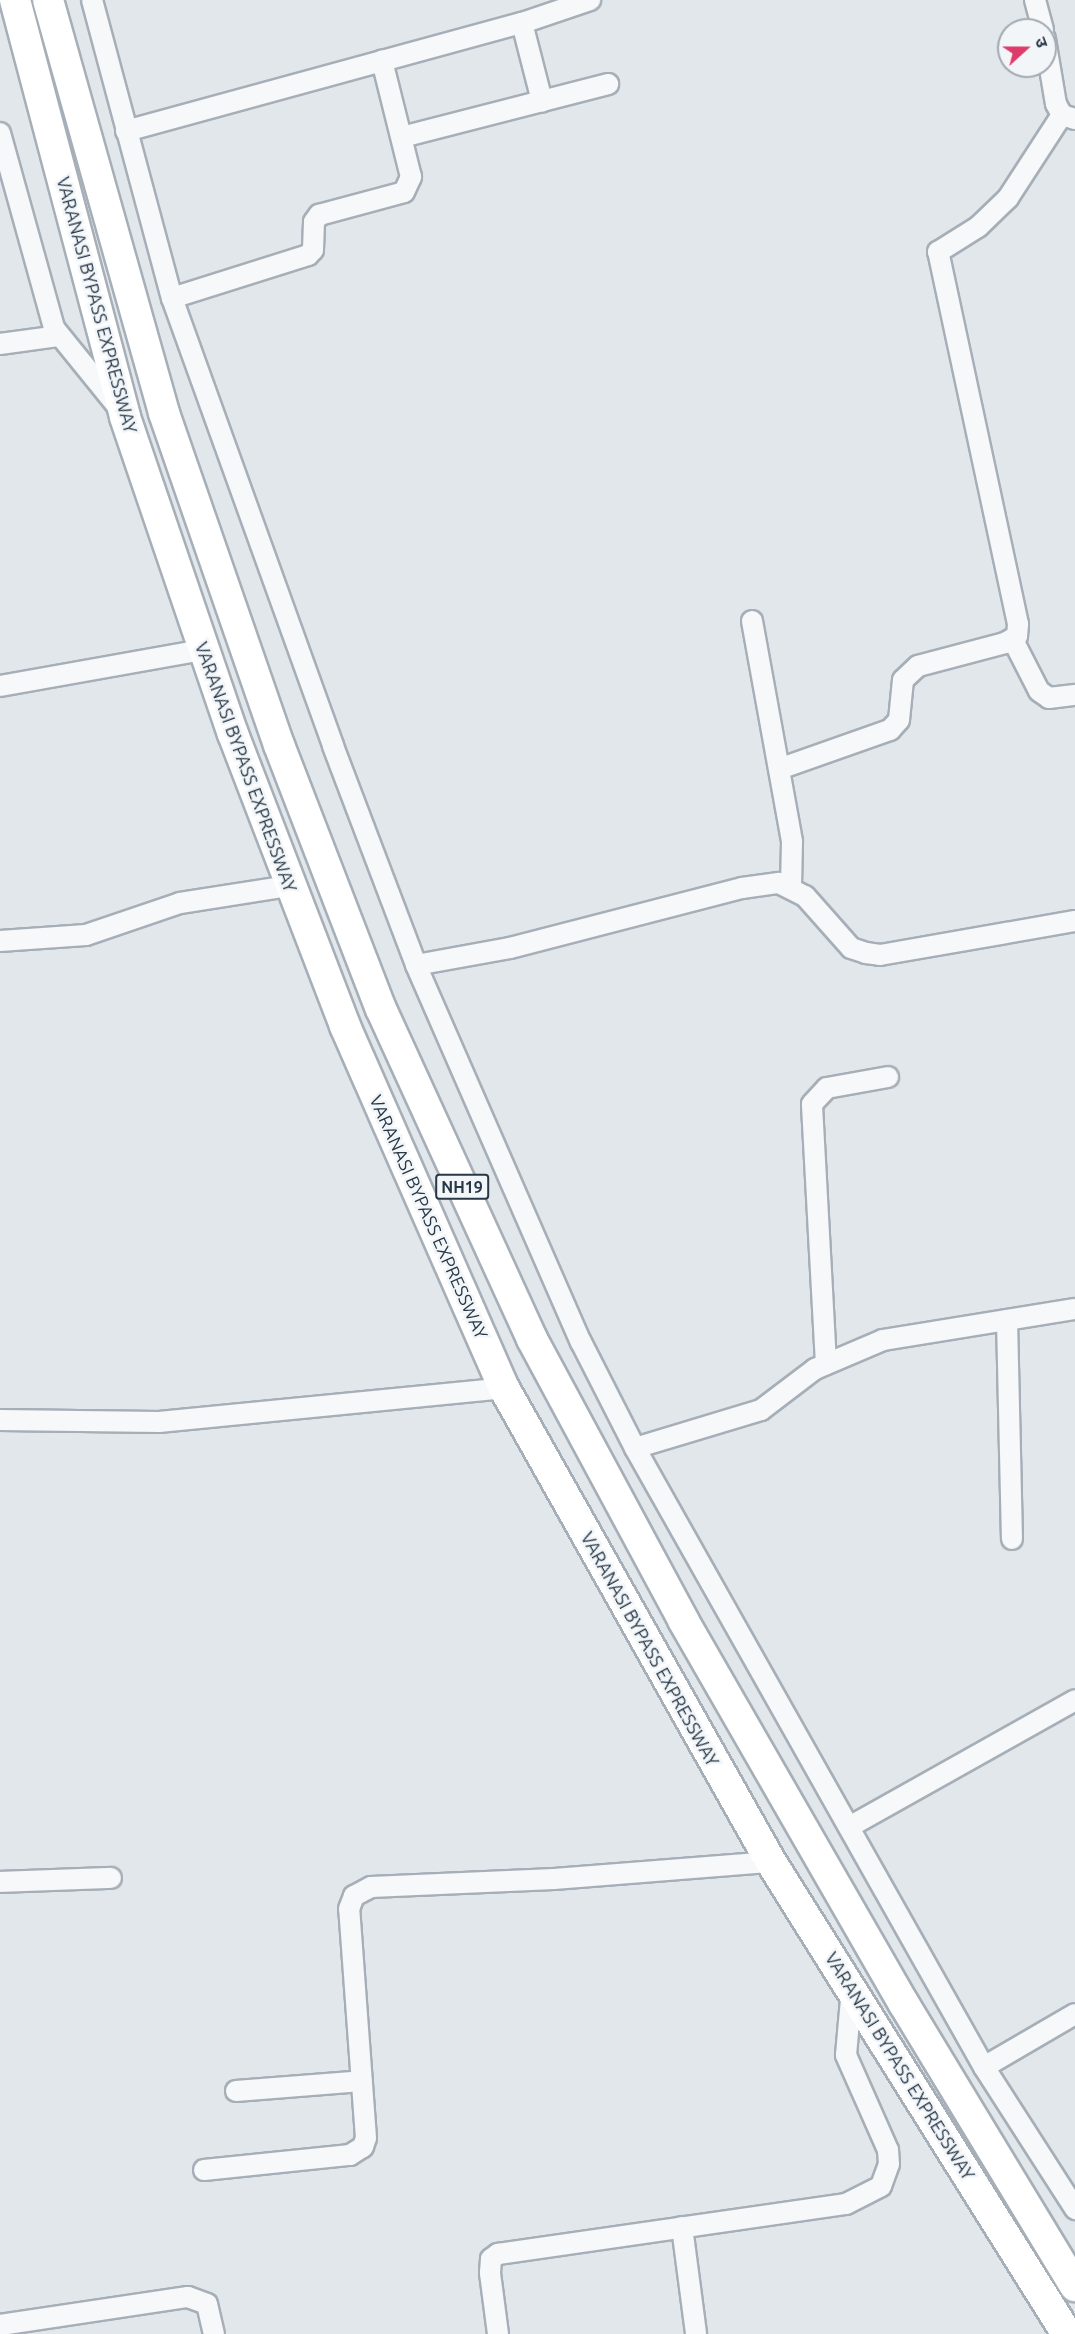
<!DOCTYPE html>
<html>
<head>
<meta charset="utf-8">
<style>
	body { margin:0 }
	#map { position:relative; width:1075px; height:2334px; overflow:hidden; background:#e2e7ec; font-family:Ubuntu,"Noto Sans Devanagari",sans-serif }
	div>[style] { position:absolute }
	.roads { filter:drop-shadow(2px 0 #a6afb7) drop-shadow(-2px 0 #a6afb7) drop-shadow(0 2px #a6afb7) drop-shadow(0 -2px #a6afb7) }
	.minor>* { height:20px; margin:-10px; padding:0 10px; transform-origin:10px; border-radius:10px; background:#f6f8fa }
	.highway>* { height:30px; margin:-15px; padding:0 15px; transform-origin:15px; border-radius:15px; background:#fff }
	span { translate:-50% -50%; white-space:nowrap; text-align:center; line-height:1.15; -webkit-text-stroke:5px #f2f6f9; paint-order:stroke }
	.shield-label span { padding:2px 4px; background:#f2f6f9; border:2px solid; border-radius:4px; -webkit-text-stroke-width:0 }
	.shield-label { font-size:16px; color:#283746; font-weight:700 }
	.street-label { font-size:18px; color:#283746 }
	.north { position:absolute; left:997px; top:18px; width:60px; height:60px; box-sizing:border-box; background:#f2f6f9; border:2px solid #a1aab1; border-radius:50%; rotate:69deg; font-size:16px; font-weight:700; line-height:24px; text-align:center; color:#283746 }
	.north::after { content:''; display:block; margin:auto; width:21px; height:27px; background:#dd3b6a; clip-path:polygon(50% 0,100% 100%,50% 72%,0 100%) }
</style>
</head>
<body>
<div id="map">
	<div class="roads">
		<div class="minor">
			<div style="left:92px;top:0;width:309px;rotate:75deg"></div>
			<div style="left:172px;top:298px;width:476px;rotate:70.2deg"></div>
			<div style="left:333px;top:746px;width:234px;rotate:69.2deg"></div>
			<div style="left:416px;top:965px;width:412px;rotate:66.4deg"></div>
			<div style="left:581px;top:1342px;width:119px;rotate:63deg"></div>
			<div style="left:635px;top:1448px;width:711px;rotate:60.59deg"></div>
			<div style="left:984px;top:2067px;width:169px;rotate:57.3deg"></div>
			<div style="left:1035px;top:0;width:31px;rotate:75deg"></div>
			<div style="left:522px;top:23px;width:81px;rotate:75.6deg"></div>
			<div style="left:1045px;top:39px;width:66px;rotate:80.4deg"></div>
			<div style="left:1056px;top:104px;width:13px;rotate:61deg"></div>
			<div style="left:1062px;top:115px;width:14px;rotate:17deg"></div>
			<div style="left:126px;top:131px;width:410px;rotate:-15.3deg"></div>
			<div style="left:522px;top:23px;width:72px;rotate:-18.7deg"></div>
			<div style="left:0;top:133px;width:202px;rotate:74.5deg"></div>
			<div style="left:54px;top:328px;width:102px;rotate:51deg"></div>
			<div style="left:402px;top:137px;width:213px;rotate:-14.4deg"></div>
			<div style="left:172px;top:298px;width:143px;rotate:-17.5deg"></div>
			<div style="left:308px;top:255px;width:7px;rotate:-45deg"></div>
			<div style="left:313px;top:250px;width:28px;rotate:-88deg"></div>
			<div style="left:314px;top:222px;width:9px;rotate:-54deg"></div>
			<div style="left:319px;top:215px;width:88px;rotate:-15.1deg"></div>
			<div style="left:404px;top:192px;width:17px;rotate:-65deg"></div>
			<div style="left:411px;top:177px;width:120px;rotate:-104deg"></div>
			<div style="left:0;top:344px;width:60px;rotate:-7.7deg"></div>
			<div style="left:752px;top:621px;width:225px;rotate:79.7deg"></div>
			<div style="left:792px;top:842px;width:44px;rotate:91.3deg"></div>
			<div style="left:1013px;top:640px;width:57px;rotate:63deg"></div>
			<div style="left:1039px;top:691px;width:12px;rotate:35deg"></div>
			<div style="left:1049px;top:698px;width:26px;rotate:-7deg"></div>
			<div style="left:0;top:686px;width:206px;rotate:-10.1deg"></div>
			<div style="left:779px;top:769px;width:118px;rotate:-19.4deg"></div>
			<div style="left:890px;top:730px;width:13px;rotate:-48deg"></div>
			<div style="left:899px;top:720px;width:40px;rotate:-84.3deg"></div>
			<div style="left:903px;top:680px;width:21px;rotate:-43deg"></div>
			<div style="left:918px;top:666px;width:90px;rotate:-14.8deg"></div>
			<div style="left:1005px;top:643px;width:14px;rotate:-30deg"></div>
			<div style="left:1017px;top:636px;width:12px;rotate:-85deg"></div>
			<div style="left:1018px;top:624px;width:381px;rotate:-102.1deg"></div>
			<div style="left:938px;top:252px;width:47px;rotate:-32deg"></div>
			<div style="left:978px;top:227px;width:42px;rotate:-44deg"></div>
			<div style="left:1008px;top:198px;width:99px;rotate:-57deg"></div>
			<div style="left:0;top:941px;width:86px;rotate:-4deg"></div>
			<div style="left:86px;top:935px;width:99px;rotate:-18.8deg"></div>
			<div style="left:180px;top:903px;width:109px;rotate:-8.9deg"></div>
			<div style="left:416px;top:965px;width:96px;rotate:-10.3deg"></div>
			<div style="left:510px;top:948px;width:240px;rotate:-14.5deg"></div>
			<div style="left:742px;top:888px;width:37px;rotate:-8deg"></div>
			<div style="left:779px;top:883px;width:29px;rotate:27deg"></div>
			<div style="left:805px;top:896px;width:69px;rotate:48.5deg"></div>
			<div style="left:851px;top:948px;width:16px;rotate:18deg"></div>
			<div style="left:866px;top:953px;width:14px;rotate:8deg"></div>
			<div style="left:880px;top:955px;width:198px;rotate:-9.9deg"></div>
			<div style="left:1007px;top:1320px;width:219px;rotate:88.7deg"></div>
			<div style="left:826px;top:1364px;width:260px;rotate:-93.1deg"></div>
			<div style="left:812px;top:1104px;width:22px;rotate:-47deg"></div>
			<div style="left:827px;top:1088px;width:62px;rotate:-10.2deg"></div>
			<div style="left:0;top:1420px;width:159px;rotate:0.7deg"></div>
			<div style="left:159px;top:1422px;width:347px;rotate:-5.6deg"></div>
			<div style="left:635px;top:1448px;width:132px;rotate:-16.8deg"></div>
			<div style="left:761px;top:1410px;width:68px;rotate:-37.2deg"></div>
			<div style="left:815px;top:1369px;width:74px;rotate:-23.1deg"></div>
			<div style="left:883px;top:1340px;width:194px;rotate:-9.2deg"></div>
			<div style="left:849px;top:1827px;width:259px;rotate:-29.3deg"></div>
			<div style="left:0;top:1882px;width:111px;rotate:-2.1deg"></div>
			<div style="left:984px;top:2067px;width:105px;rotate:-30.2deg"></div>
			<div style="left:236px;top:2091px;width:126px;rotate:-4.5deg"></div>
			<div style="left:204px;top:2170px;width:147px;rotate:-5.9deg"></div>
			<div style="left:350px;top:2155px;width:15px;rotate:-32deg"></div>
			<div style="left:363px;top:2147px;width:9px;rotate:-72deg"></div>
			<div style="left:366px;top:2138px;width:230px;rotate:-94.2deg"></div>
			<div style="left:349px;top:1909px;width:14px;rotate:-69deg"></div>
			<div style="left:354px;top:1896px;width:19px;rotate:-28deg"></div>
			<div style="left:371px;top:1887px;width:183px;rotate:-2.5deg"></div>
			<div style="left:554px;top:1879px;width:218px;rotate:-4.5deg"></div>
			<div style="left:682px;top:2227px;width:108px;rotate:82.5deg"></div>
			<div style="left:0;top:2325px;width:190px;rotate:-8.5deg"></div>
			<div style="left:188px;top:2297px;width:20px;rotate:20deg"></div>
			<div style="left:207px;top:2304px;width:31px;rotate:77deg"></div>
			<div style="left:498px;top:2334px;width:62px;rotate:-97.5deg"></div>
			<div style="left:490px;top:2273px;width:14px;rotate:-86deg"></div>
			<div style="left:491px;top:2259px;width:9px;rotate:-36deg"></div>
			<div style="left:498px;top:2254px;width:352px;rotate:-8.2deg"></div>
			<div style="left:846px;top:2204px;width:39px;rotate:-27deg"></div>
			<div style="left:881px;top:2186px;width:23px;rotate:-70deg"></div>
			<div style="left:889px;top:2164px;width:14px;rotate:-94deg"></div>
			<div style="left:888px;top:2150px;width:104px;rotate:-113.9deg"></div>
			<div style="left:846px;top:2055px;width:67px;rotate:-84.9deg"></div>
		</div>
		<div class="highway">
			<div style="left:15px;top:0;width:431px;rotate:75.2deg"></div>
			<div style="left:125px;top:417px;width:335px;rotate:71.2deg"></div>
			<div style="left:233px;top:734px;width:313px;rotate:69deg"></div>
			<div style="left:345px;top:1026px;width:395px;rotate:66.3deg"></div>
			<div style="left:504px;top:1388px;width:544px;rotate:60.61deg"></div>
			<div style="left:771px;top:1862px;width:557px;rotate:57.91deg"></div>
			<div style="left:48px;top:0;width:429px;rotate:74.3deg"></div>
			<div style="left:164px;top:413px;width:351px;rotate:70.9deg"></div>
			<div style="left:279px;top:745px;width:283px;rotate:68.9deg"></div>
			<div style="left:381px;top:1009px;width:363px;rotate:65.4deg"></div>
			<div style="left:532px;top:1339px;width:319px;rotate:61.7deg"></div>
			<div style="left:683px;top:1620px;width:443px;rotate:60.1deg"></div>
			<div style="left:904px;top:2004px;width:330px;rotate:58.8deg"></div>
		</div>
	</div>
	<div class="shield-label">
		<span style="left:462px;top:1187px">NH19</span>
	</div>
	<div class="street-label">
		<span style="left:97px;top:305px;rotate:75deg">VARANASI BYPASS EXPRESSWAY</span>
		<span style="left:246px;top:767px;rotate:70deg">VARANASI BYPASS EXPRESSWAY</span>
		<span style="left:429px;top:1217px;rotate:66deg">VARANASI BYPASS EXPRESSWAY</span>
		<span style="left:650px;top:1649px;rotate:61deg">VARANASI BYPASS EXPRESSWAY</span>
		<span style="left:900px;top:2066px;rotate:58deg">VARANASI BYPASS EXPRESSWAY</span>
	</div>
	<div class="north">उ</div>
</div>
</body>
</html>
